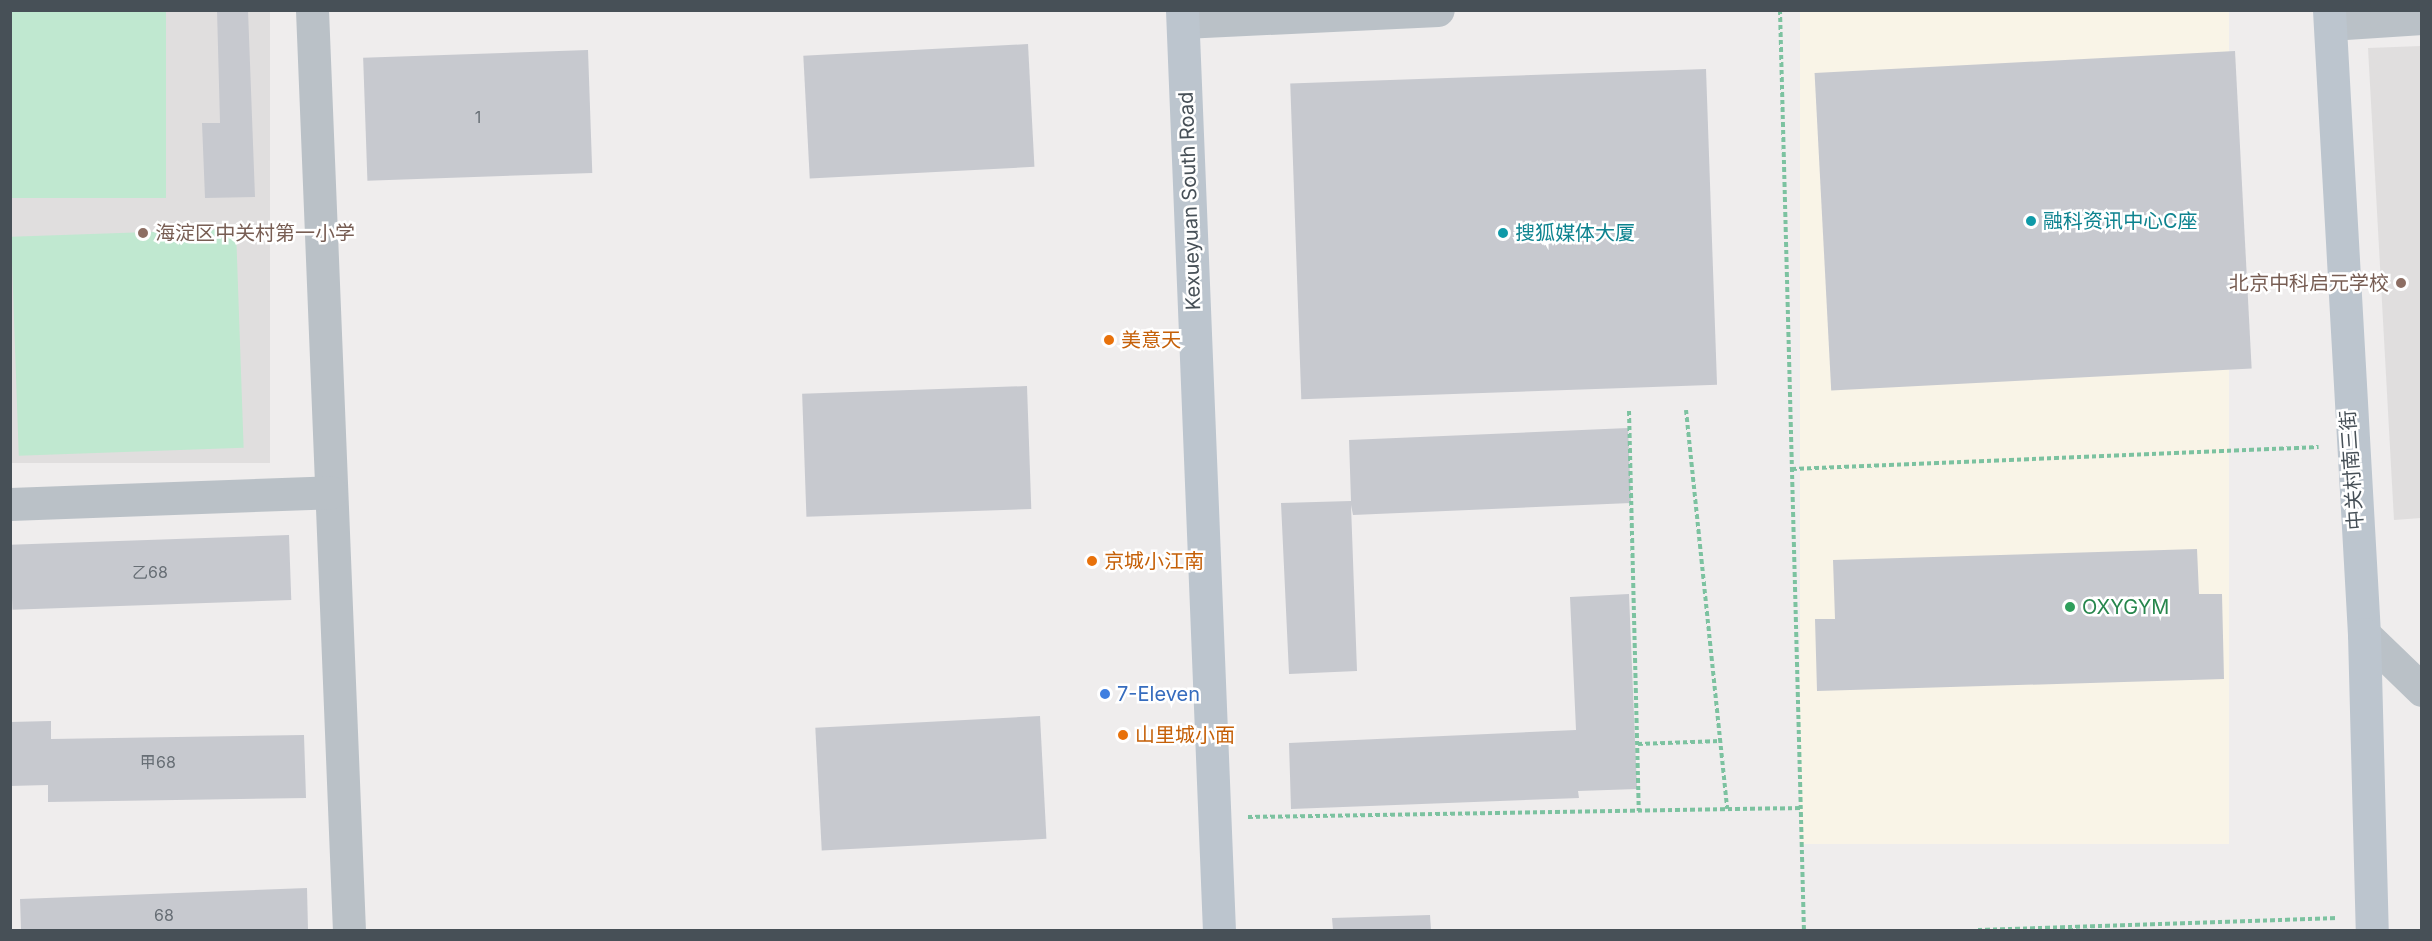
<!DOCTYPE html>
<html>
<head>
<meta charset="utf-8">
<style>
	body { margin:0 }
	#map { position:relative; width:2432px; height:941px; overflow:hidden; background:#efeded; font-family:Inter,"Noto Sans SC",sans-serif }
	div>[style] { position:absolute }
	.commercial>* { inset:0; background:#f9f4e7; transform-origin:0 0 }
	.education>* { inset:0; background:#e0dede; transform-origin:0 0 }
	.green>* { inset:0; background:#c0e8d0; transform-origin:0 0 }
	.building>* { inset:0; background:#c7c9cf; transform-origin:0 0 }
	.path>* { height:4px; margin-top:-2px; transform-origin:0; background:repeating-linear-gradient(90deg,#7cc2a0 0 4.5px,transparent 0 7.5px) }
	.street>* { height:33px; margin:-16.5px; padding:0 16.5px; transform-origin:16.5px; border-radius:16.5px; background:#bac1c7 }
	.secondary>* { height:33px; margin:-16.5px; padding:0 16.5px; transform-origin:16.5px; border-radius:16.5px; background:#bcc5ce }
	.dots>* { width:16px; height:16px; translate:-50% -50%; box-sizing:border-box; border:3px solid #fff; border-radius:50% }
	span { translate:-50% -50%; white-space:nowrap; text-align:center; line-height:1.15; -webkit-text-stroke:5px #fff; paint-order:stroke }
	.number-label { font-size:16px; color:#676e75 }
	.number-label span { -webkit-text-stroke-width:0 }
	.street-label { font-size:20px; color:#475057 }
	.culture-label { font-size:20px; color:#0d838f }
	.left { translate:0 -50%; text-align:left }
	.education-label { font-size:20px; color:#785e54 }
	.right { translate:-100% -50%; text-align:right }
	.food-label { font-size:20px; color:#c56008 }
	.leisure-label { font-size:20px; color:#27864d }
	.shop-label { font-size:20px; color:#366cbe }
	.frame { position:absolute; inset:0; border:12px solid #475057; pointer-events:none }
</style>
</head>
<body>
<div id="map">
	<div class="commercial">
		<div style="left:1800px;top:11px;width:429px;height:833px"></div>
	</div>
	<div class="education">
		<div style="left:10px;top:11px;width:260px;height:452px"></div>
		<div style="clip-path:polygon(2421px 46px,2421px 518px,2394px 520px,2368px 48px)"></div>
	</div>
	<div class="green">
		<div style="left:10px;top:11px;width:156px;height:187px"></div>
		<div style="left:236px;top:229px;width:219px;height:225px;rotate:88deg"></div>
	</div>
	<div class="building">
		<div style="clip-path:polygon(217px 10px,248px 10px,255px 197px,205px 198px,202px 123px,220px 123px)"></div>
		<div style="left:1028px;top:44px;width:123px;height:225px;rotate:87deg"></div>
		<div style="left:588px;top:50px;width:123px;height:225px;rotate:88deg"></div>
		<div style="left:2235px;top:51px;width:318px;height:421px;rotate:87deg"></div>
		<div style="left:1706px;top:69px;width:316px;height:416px;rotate:88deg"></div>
		<div style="left:1027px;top:386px;width:123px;height:225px;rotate:88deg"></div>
		<div style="clip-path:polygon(1628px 428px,1631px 503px,1353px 515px,1351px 505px,1357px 671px,1289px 674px,1281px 503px,1351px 501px,1349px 440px)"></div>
		<div style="left:289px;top:535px;width:65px;height:279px;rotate:88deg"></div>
		<div style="clip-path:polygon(2197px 549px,2199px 594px,2222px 594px,2224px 679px,1817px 691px,1815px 619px,1835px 619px,1833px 560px)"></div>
		<div style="clip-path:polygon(1629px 594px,1637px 789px,1578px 791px,1579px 798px,1291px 809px,1289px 743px,1576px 730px,1570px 597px)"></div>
		<div style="left:1040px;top:716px;width:123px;height:225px;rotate:87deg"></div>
		<div style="clip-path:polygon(51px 721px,51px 739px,304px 735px,306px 798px,48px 802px,48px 785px,10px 786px,10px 722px)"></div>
		<div style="clip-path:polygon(307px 888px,308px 930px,21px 930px,20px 899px)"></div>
		<div style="clip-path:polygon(1430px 915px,1431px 930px,1333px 930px,1332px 918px)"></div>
	</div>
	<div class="path">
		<div style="left:1780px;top:10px;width:920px;rotate:88.51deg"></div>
		<div style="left:1686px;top:410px;width:401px;rotate:84.1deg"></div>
		<div style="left:1629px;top:411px;width:400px;rotate:88.6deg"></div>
		<div style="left:1792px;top:469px;width:527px;rotate:-2.39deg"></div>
		<div style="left:1638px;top:744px;width:82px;rotate:-2.1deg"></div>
		<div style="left:1248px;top:817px;width:553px;rotate:-0.93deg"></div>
		<div style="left:1978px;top:930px;width:360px;rotate:-1.9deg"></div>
	</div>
	<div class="street">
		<div style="left:312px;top:10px;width:921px;rotate:87.7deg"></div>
		<div style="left:1183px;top:22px;width:255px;rotate:-2.7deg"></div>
		<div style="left:2330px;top:24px;width:92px;rotate:-3.7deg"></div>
		<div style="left:10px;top:504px;width:321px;rotate:-2.1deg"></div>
		<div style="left:2364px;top:634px;width:81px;rotate:44deg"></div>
	</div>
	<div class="secondary">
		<div style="left:1182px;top:10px;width:921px;rotate:87.7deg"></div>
		<div style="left:2329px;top:10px;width:625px;rotate:86.79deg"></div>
		<div style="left:2364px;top:634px;width:296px;rotate:88.5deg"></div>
	</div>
	<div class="dots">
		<div style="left:2031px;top:221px;background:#0f9aa8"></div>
		<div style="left:143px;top:233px;background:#8d6e63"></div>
		<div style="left:1503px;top:233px;background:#0f9aa8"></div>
		<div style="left:2401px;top:283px;background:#8d6e63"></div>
		<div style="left:1109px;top:340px;background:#e8710a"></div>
		<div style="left:1092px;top:561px;background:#e8710a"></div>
		<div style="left:2070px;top:607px;background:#2e9e5b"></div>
		<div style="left:1105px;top:694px;background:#3f7fe0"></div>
		<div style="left:1123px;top:735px;background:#e8710a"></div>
	</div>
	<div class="number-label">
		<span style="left:478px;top:117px">1</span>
		<span style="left:150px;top:572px">乙68</span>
		<span style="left:158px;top:762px">甲68</span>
		<span style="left:164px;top:915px">68</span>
	</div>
	<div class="street-label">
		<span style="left:1190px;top:201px;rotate:-92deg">Kexueyuan South Road</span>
		<span style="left:2352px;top:470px;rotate:-94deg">中关村南三街</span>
	</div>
	<div class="culture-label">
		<span class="left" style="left:2043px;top:221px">融科资讯中心C座</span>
		<span class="left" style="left:1515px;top:233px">搜狐媒体大厦</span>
	</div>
	<div class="education-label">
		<span class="left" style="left:155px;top:233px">海淀区中关村第一小学</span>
		<span class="right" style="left:2389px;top:283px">北京中科启元学校</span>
	</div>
	<div class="food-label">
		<span class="left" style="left:1121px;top:340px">美意天</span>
		<span class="left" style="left:1104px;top:561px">京城小江南</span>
		<span class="left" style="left:1135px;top:735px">山里城小面</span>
	</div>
	<div class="leisure-label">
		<span class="left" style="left:2082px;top:607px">OXYGYM</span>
	</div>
	<div class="shop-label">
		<span class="left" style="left:1117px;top:694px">7-Eleven</span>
	</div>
	<div class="frame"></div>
</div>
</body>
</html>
